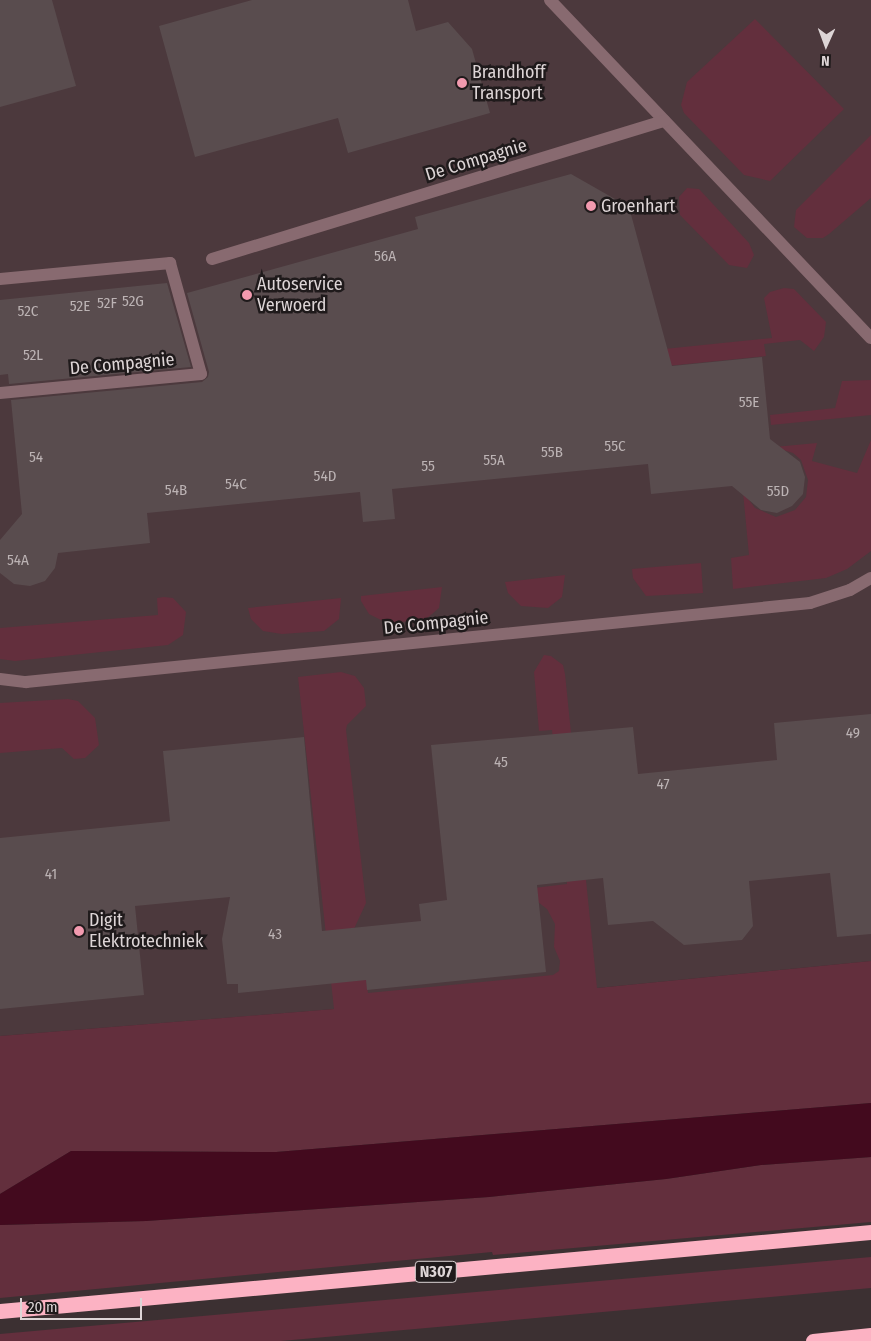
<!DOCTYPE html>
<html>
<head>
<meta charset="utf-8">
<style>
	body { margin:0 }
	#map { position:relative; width:871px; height:1341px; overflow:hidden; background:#3c3032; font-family:"Fira Sans Condensed",sans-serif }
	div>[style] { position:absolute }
	.built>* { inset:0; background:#4c393d }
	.green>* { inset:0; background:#632f3d }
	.water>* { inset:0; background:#430a1e }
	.building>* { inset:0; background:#594c4e }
	.minor>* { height:12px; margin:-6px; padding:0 6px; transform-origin:6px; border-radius:6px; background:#886a70 }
	.highway>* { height:15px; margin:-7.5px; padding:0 7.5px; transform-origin:7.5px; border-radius:7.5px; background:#fcb2c3 }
	.dots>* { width:14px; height:14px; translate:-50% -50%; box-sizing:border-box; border:2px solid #1f1a1b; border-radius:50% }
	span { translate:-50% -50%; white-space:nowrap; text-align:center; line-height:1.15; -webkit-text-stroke:5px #1f1a1b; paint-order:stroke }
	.number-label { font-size:15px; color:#bcb3b4 }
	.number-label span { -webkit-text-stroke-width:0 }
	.shield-label span { padding:1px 4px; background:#1f1a1b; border:1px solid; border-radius:4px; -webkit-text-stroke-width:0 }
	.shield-label { font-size:16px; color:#ddd5d6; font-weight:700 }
	.poi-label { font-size:18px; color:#ddd5d6 }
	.left { translate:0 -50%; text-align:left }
	.street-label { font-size:18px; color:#ddd5d6 }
	.north { position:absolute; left:801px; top:20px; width:50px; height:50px; -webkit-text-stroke:4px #1f1a1b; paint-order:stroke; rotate:182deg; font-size:14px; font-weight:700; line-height:20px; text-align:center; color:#ddd5d6 }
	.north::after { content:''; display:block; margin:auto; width:18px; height:22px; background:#ddd5d6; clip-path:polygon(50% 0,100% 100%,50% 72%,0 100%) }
	.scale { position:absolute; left:20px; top:1298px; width:122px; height:22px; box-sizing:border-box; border:2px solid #ddd5d6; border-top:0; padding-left:6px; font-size:15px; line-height:18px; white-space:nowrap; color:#ddd5d6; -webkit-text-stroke:4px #1f1a1b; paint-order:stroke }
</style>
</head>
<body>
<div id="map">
	<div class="built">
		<div style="clip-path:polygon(0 0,871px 0,871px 961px,597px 988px,0 1036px)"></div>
	</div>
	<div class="green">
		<div style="clip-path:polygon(755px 19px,844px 109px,770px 181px,744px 175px,684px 113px,681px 105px,687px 82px)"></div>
		<div style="clip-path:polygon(871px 135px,871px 198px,829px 234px,823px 238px,807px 238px,794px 227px,796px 210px)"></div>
		<div style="clip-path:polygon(687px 188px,699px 189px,749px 243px,754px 255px,747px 268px,729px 265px,680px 215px,679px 197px)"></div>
		<div style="clip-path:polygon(784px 288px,794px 289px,826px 322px,824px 337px,814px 351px,800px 340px,764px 344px,766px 356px,138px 419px,138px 403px,772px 338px,764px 298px,770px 292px)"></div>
		<div style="clip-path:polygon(871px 380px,871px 415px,771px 425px,770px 415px,835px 408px,842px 381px)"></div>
		<div style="clip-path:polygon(871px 440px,871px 551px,847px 569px,826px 578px,733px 589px,731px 558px,749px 555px,743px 492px,755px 508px,776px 517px,795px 510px,806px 497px,808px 480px,801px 460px,793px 453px,774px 447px,817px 443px,812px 461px,857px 473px)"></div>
		<div style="clip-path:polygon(701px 563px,703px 593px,646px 596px,633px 578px,632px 569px)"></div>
		<div style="clip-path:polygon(565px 575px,562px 597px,548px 608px,521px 606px,508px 593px,505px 582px)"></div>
		<div style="clip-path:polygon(442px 587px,439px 608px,425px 620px,387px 623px,369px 614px,361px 601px,361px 596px)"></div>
		<div style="clip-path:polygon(164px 597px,173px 598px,186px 612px,183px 635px,168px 645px,15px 661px,0 659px,0 628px,158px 615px,157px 598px)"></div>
		<div style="clip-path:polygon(341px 598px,339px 619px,324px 631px,282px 634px,263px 631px,251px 619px,248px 608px)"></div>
		<div style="clip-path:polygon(544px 655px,551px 656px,563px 665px,565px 674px,597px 988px,871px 961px,871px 1103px,276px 1152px,71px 1151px,0 1194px,0 1036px,334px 1009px,298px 677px,341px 672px,355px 676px,364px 688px,366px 706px,347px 725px,346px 730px,366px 903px,353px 931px,363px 952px,368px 993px,553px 975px,559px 971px,560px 961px,554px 947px,555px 924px,547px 909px,534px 899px,534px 888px,567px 884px,552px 730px,539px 731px,534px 672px)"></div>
		<div style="clip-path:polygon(68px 699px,78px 701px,95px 718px,99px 745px,85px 758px,74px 759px,62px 748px,0 753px,0 703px)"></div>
		<div style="clip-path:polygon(871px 1157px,871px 1222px,493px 1255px,492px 1252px,0 1298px,0 1225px,146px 1221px,489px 1197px,666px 1179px,761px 1165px)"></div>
		<div style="clip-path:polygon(871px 1257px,871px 1288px,281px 1341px,0 1341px,0 1334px)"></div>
	</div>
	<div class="water">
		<div style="clip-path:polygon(871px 1103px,871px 1157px,761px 1165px,666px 1179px,489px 1197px,146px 1221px,0 1225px,0 1194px,71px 1151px,276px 1152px)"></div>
	</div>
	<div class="building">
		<div style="clip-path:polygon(0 0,52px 0,76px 86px,0 107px)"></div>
		<div style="clip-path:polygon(252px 0,408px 0,416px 31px,448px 22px,472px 49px,490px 113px,348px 153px,338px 118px,195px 157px,159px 26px)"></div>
		<div style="clip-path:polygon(571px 174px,629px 207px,672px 366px,762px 357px,770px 439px,800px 462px,805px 477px,803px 494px,792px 506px,777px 513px,761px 510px,732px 486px,651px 494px,648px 464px,392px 489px,395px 519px,363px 522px,360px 492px,147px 513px,150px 543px,58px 553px,55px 568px,45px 581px,30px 586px,14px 584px,0 573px,0 540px,22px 514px,11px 400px,202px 382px,208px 377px,209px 372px,187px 293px,418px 229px,415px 217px)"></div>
		<div style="clip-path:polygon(167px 283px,191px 367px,9px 384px,8px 374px,0 375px,0 300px)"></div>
		<div style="clip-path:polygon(871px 714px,871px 934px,837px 937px,830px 873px,749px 881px,753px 926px,742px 940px,684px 945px,653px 921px,608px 925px,603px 878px,537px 885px,546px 972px,367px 990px,366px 980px,238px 993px,238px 984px,227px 984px,222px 939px,230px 897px,135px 906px,144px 995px,0 1009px,0 838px,170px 821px,163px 751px,304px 737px,322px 931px,421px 921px,419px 904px,447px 900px,431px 745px,633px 727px,638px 774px,777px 760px,774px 723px)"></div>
	</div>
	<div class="minor">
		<div style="left:550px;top:0;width:466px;rotate:46.5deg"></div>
		<div style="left:212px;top:259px;width:473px;rotate:-17deg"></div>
		<div style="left:0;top:279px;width:171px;rotate:-5.4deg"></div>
		<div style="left:170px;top:263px;width:115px;rotate:74.4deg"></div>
		<div style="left:201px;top:374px;width:202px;rotate:174.6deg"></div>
		<div style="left:0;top:679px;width:26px;rotate:7deg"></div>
		<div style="left:26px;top:682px;width:788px;rotate:-5.75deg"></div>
		<div style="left:810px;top:603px;width:42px;rotate:-18deg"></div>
		<div style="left:850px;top:590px;width:24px;rotate:-30deg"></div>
	</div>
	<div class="highway">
		<div style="left:0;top:1311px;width:875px;rotate:-5.18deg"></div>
		<div style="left:813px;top:1341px;width:58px;rotate:-5.9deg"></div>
	</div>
	<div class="dots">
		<div style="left:462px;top:83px;background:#f29aaf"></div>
		<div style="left:591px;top:206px;background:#f29aaf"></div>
		<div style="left:247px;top:295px;background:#f29aaf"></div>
		<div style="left:79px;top:931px;background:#f29aaf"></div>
	</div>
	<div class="number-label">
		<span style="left:385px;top:257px">56A</span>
		<span style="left:133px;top:302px">52G</span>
		<span style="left:107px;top:304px">52F</span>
		<span style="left:80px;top:307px">52E</span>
		<span style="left:28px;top:312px">52C</span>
		<span style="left:33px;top:356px">52L</span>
		<span style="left:749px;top:403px">55E</span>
		<span style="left:615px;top:447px">55C</span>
		<span style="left:552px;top:453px">55B</span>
		<span style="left:36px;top:458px">54</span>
		<span style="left:494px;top:461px">55A</span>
		<span style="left:428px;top:467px">55</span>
		<span style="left:325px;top:477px">54D</span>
		<span style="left:236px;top:485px">54C</span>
		<span style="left:176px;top:491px">54B</span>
		<span style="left:778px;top:492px">55D</span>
		<span style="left:18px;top:561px">54A</span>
		<span style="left:853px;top:734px">49</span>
		<span style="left:501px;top:763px">45</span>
		<span style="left:663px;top:785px">47</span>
		<span style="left:51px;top:875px">41</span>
		<span style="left:275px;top:935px">43</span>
	</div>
	<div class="shield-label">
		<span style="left:436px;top:1272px">N307</span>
	</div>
	<div class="poi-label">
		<span class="left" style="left:472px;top:83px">Brandhoff<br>Transport</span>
		<span class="left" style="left:601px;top:206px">Groenhart</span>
		<span class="left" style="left:257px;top:295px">Autoservice<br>Verwoerd</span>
		<span class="left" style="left:89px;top:931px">Digit<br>Elektrotechniek</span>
	</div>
	<div class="street-label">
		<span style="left:476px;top:160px;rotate:-17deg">De Compagnie</span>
		<span style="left:122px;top:364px;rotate:-5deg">De Compagnie</span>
		<span style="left:436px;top:623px;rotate:-6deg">De Compagnie</span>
	</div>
	<div class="north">N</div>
	<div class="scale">20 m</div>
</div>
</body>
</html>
